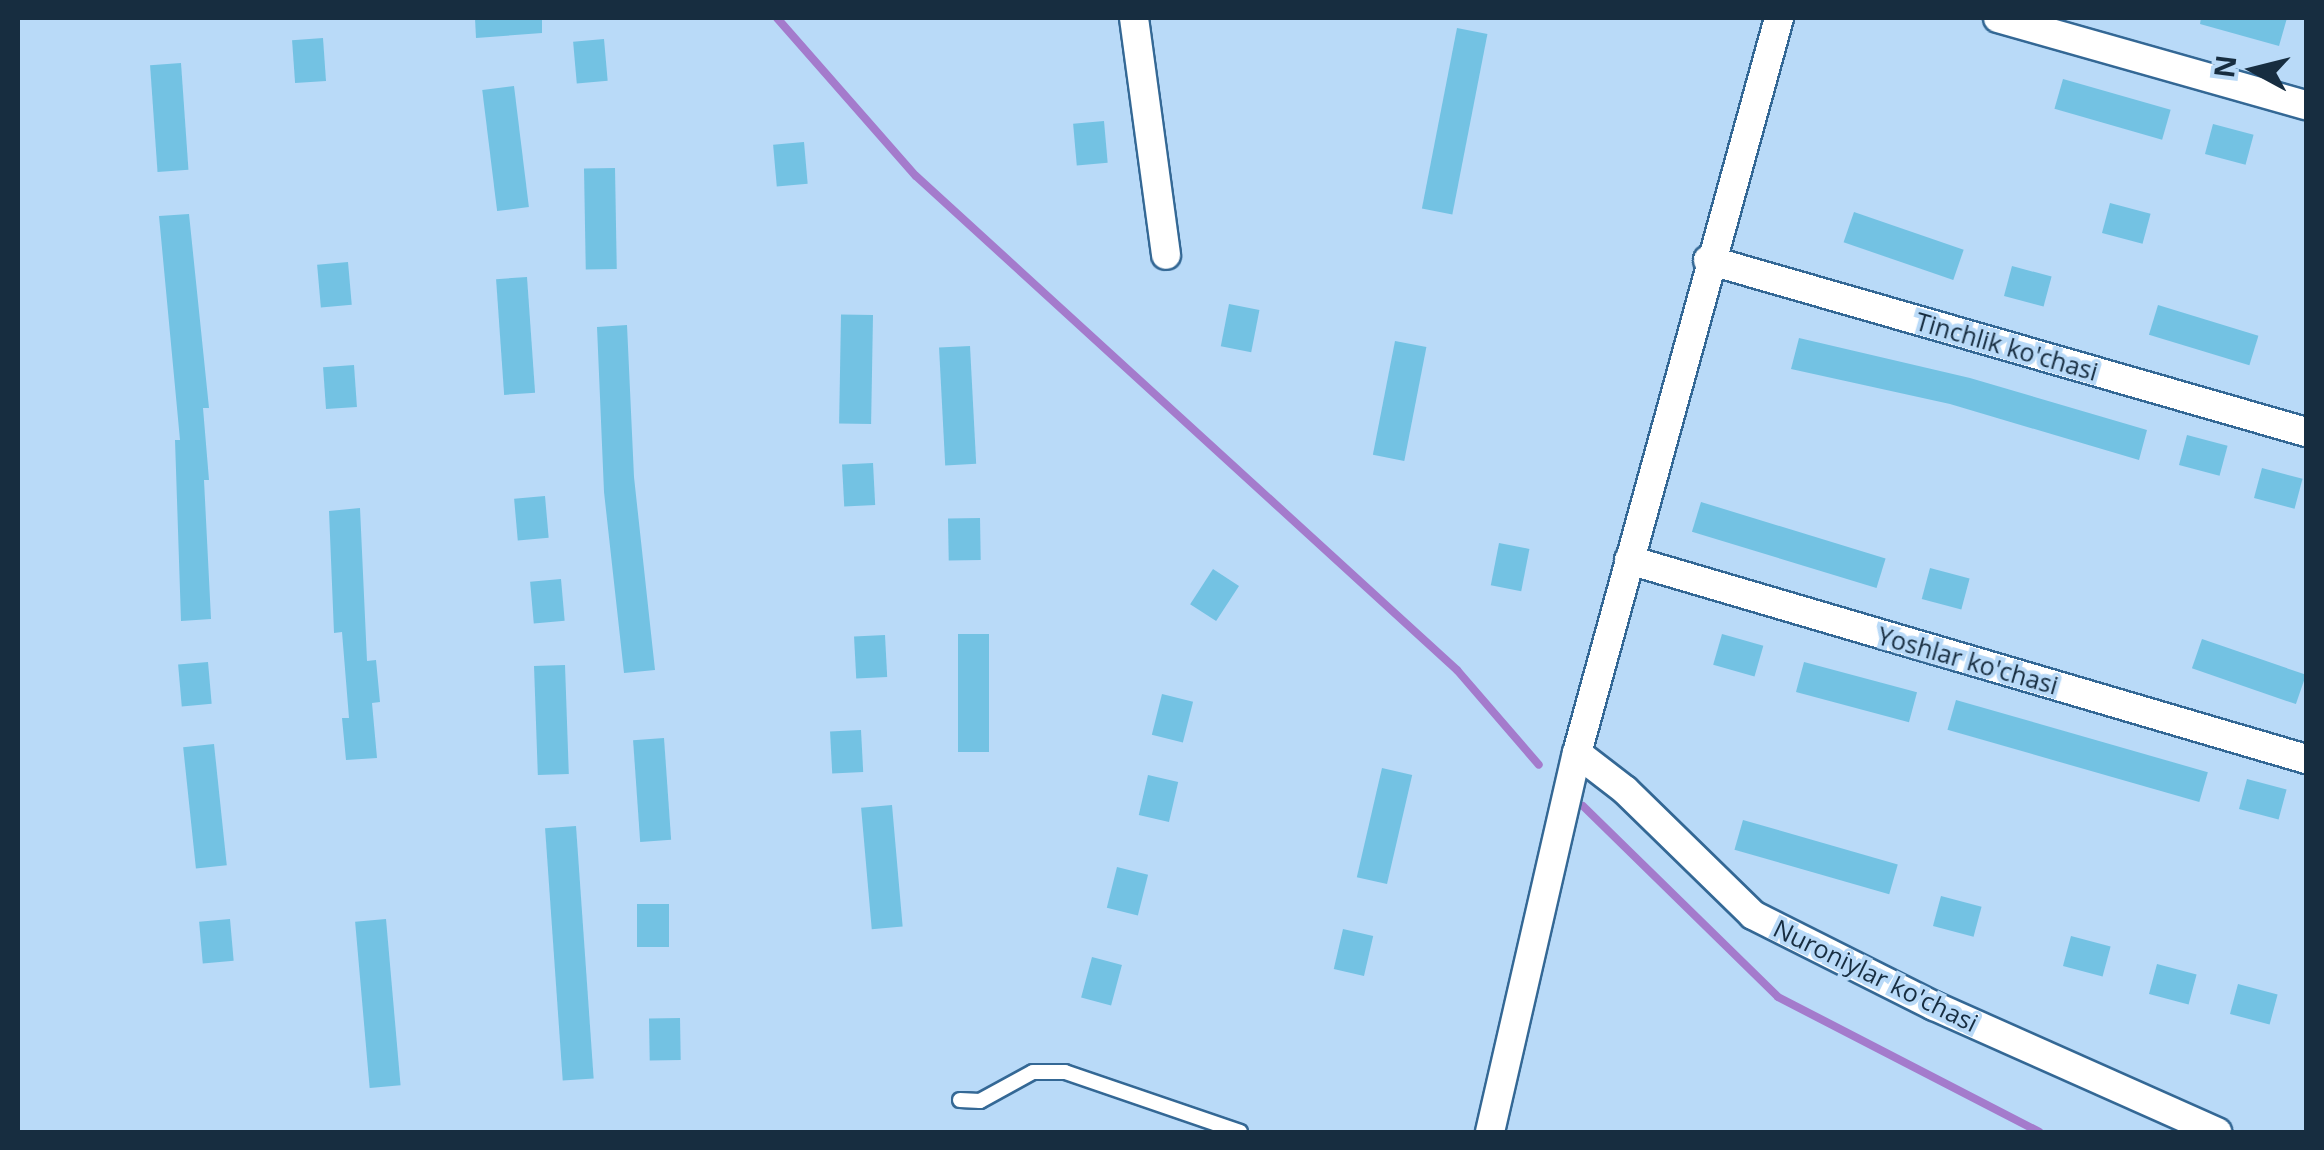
<!DOCTYPE html>
<html>
<head>
<meta charset="utf-8">
<style>
	body { margin:0 }
	#map { position:relative; width:2324px; height:1150px; overflow:hidden; background:#b9daf8; font-family:"Open Sans",sans-serif }
	div>[style] { position:absolute }
	.stream>* { height:8px; margin:-4px; padding:0 4px; transform-origin:4px; border-radius:4px; background:#a47bcc }
	.building>* { inset:0; background:#73c2e3; transform-origin:0 0 }
	.roads { filter:drop-shadow(2px 0 #346895) drop-shadow(-2px 0 #346895) drop-shadow(0 2px #346895) drop-shadow(0 -2px #346895) }
	.lane>* { height:14px; margin:-7px; padding:0 7px; transform-origin:7px; border-radius:7px; background:#fff }
	.street>* { height:28px; margin:-14px; padding:0 14px; transform-origin:14px; border-radius:14px; background:#fff }
	span { translate:-50% -50%; white-space:nowrap; text-align:center; line-height:1.15; -webkit-text-stroke:8px #b9daf8; paint-order:stroke }
	.street-label { font-size:25px; color:#172d40 }
	.frame { position:absolute; inset:0; border:20px solid #172d40; pointer-events:none }
	.north { position:absolute; left:2204px; top:20px; width:100px; height:100px; -webkit-text-stroke:8px #b9daf8; paint-order:stroke; rotate:277deg; font-size:28px; font-weight:700; line-height:40px; text-align:center; color:#172d40 }
	.north::after { content:''; display:block; margin:auto; width:35px; height:45px; background:#172d40; clip-path:polygon(50% 0,100% 100%,50% 72%,0 100%) }
</style>
</head>
<body>
<div id="map">
	<div class="stream">
		<div style="left:777px;top:18px;width:210px;rotate:48.7deg"></div>
		<div style="left:916px;top:176px;width:733px;rotate:42.4deg"></div>
		<div style="left:1457px;top:670px;width:125px;rotate:49.2deg"></div>
		<div style="left:1583px;top:806px;width:273px;rotate:44.4deg"></div>
		<div style="left:1778px;top:997px;width:294px;rotate:27.3deg"></div>
	</div>
	<div class="building">
		<div style="clip-path:polygon(475px 18px,542px 18px,542px 33px,476px 38px)"></div>
		<div style="clip-path:polygon(2201px 18px,2287px 18px,2279px 46px,2200px 24px)"></div>
		<div style="left:1457px;top:28px;width:31px;height:184px;rotate:11deg"></div>
		<div style="left:323px;top:38px;width:43px;height:31px;rotate:86deg"></div>
		<div style="left:604px;top:39px;width:42px;height:31px;rotate:85deg"></div>
		<div style="left:181px;top:63px;width:107px;height:31px;rotate:86deg"></div>
		<div style="left:2063px;top:79px;width:112px;height:31px;rotate:16deg"></div>
		<div style="left:514px;top:86px;width:122px;height:32px;rotate:83deg"></div>
		<div style="left:1104px;top:121px;width:42px;height:31px;rotate:85deg"></div>
		<div style="left:2213px;top:124px;width:42px;height:31px;rotate:15deg"></div>
		<div style="left:804px;top:142px;width:42px;height:31px;rotate:85deg"></div>
		<div style="left:615px;top:168px;width:101px;height:31px;rotate:89deg"></div>
		<div style="left:2110px;top:203px;width:42px;height:31px;rotate:15deg"></div>
		<div style="left:1854px;top:212px;width:116px;height:32px;rotate:19deg"></div>
		<div style="clip-path:polygon(189px 214px,209px 408px,203px 408px,209px 480px,204px 480px,211px 619px,181px 621px,175px 440px,180px 440px,159px 216px)"></div>
		<div style="left:348px;top:262px;width:43px;height:31px;rotate:85deg"></div>
		<div style="left:2012px;top:266px;width:41px;height:31px;rotate:15deg"></div>
		<div style="left:527px;top:277px;width:116px;height:31px;rotate:86deg"></div>
		<div style="left:1229px;top:304px;width:31px;height:43px;rotate:11deg"></div>
		<div style="left:2158px;top:305px;width:105px;height:31px;rotate:17deg"></div>
		<div style="left:873px;top:315px;width:109px;height:32px;rotate:91deg"></div>
		<div style="clip-path:polygon(627px 325px,634px 477px,655px 670px,624px 673px,604px 492px,597px 327px)"></div>
		<div style="clip-path:polygon(1799px 338px,1970px 378px,2147px 430px,2139px 460px,1950px 404px,1791px 369px)"></div>
		<div style="left:1395px;top:341px;width:32px;height:116px;rotate:11deg"></div>
		<div style="left:970px;top:346px;width:118px;height:31px;rotate:87deg"></div>
		<div style="left:354px;top:365px;width:42px;height:31px;rotate:86deg"></div>
		<div style="left:2187px;top:435px;width:42px;height:31px;rotate:15deg"></div>
		<div style="left:873px;top:463px;width:42px;height:31px;rotate:87deg"></div>
		<div style="left:2262px;top:468px;width:42px;height:31px;rotate:15deg"></div>
		<div style="left:545px;top:496px;width:42px;height:31px;rotate:85deg"></div>
		<div style="left:1701px;top:502px;width:193px;height:31px;rotate:17deg"></div>
		<div style="clip-path:polygon(360px 508px,367px 661px,376px 660px,380px 702px,372px 703px,377px 758px,346px 760px,342px 718px,349px 718px,342px 632px,334px 633px,329px 511px)"></div>
		<div style="left:980px;top:518px;width:42px;height:32px;rotate:89deg"></div>
		<div style="left:1499px;top:543px;width:31px;height:43px;rotate:11deg"></div>
		<div style="left:1930px;top:568px;width:41px;height:32px;rotate:15deg"></div>
		<div style="left:1213px;top:569px;width:31px;height:42px;rotate:33deg"></div>
		<div style="left:561px;top:579px;width:42px;height:31px;rotate:85deg"></div>
		<div style="left:989px;top:634px;width:118px;height:31px;rotate:90deg"></div>
		<div style="left:1722px;top:634px;width:43px;height:32px;rotate:16deg"></div>
		<div style="left:885px;top:635px;width:42px;height:31px;rotate:87deg"></div>
		<div style="left:2202px;top:639px;width:110px;height:31px;rotate:19deg"></div>
		<div style="left:208px;top:662px;width:42px;height:30px;rotate:85deg"></div>
		<div style="left:1804px;top:662px;width:117px;height:31px;rotate:15deg"></div>
		<div style="left:565px;top:665px;width:109px;height:31px;rotate:88deg"></div>
		<div style="left:1162px;top:694px;width:32px;height:42px;rotate:14deg"></div>
		<div style="left:1956px;top:700px;width:262px;height:31px;rotate:16deg"></div>
		<div style="left:861px;top:730px;width:42px;height:31px;rotate:87deg"></div>
		<div style="left:664px;top:738px;width:102px;height:31px;rotate:86deg"></div>
		<div style="left:214px;top:744px;width:122px;height:31px;rotate:84deg"></div>
		<div style="left:1382px;top:768px;width:31px;height:112px;rotate:13deg"></div>
		<div style="left:1148px;top:775px;width:31px;height:41px;rotate:13deg"></div>
		<div style="left:2247px;top:779px;width:41px;height:31px;rotate:15deg"></div>
		<div style="left:892px;top:805px;width:122px;height:31px;rotate:85deg"></div>
		<div style="left:1743px;top:820px;width:161px;height:31px;rotate:16deg"></div>
		<div style="left:576px;top:826px;width:253px;height:31px;rotate:86deg"></div>
		<div style="left:1117px;top:867px;width:32px;height:42px;rotate:14deg"></div>
		<div style="left:1941px;top:896px;width:42px;height:31px;rotate:15deg"></div>
		<div style="left:637px;top:904px;width:32px;height:43px"></div>
		<div style="left:230px;top:919px;width:42px;height:31px;rotate:85deg"></div>
		<div style="left:386px;top:919px;width:167px;height:31px;rotate:85deg"></div>
		<div style="left:1343px;top:929px;width:31px;height:41px;rotate:13deg"></div>
		<div style="left:2071px;top:936px;width:41px;height:31px;rotate:15deg"></div>
		<div style="left:1092px;top:957px;width:31px;height:42px;rotate:15deg"></div>
		<div style="left:2157px;top:964px;width:41px;height:31px;rotate:15deg"></div>
		<div style="left:2238px;top:984px;width:41px;height:31px;rotate:15deg"></div>
		<div style="left:680px;top:1018px;width:42px;height:31px;rotate:89deg"></div>
	</div>
	<div class="roads">
		<div class="lane">
			<div style="left:960px;top:1100px;width:20px;rotate:3deg"></div>
			<div style="left:980px;top:1101px;width:60px;rotate:-28.7deg"></div>
			<div style="left:1033px;top:1072px;width:32px"></div>
			<div style="left:1065px;top:1072px;width:185px;rotate:18.9deg"></div>
		</div>
		<div class="street">
			<div style="left:1134px;top:18px;width:239px;rotate:82.3deg"></div>
			<div style="left:1998px;top:18px;width:320px;rotate:15.8deg"></div>
			<div style="left:1708px;top:260px;width:622px;rotate:16.05deg"></div>
			<div style="left:1629px;top:560px;width:706px;rotate:16.38deg"></div>
			<div style="left:1577px;top:753px;width:61px;rotate:37.6deg"></div>
			<div style="left:1625px;top:790px;width:179px;rotate:44.3deg"></div>
			<div style="left:1753px;top:915px;width:203px;rotate:26.7deg"></div>
			<div style="left:1934px;top:1006px;width:310px;rotate:24deg"></div>
			<div style="left:1490px;top:1132px;width:389px;rotate:-77.1deg"></div>
			<div style="left:1577px;top:753px;width:762px;rotate:-74.63deg"></div>
		</div>
	</div>
	<div class="street-label">
		<span style="left:2007px;top:346px;rotate:16deg">Tinchlik ko'chasi</span>
		<span style="left:1968px;top:660px;rotate:16deg">Yoshlar ko'chasi</span>
		<span style="left:1876px;top:975px;rotate:26deg">Nuroniylar ko'chasi</span>
	</div>
	<div class="frame"></div>
	<div class="north">N</div>
</div>
</body>
</html>
